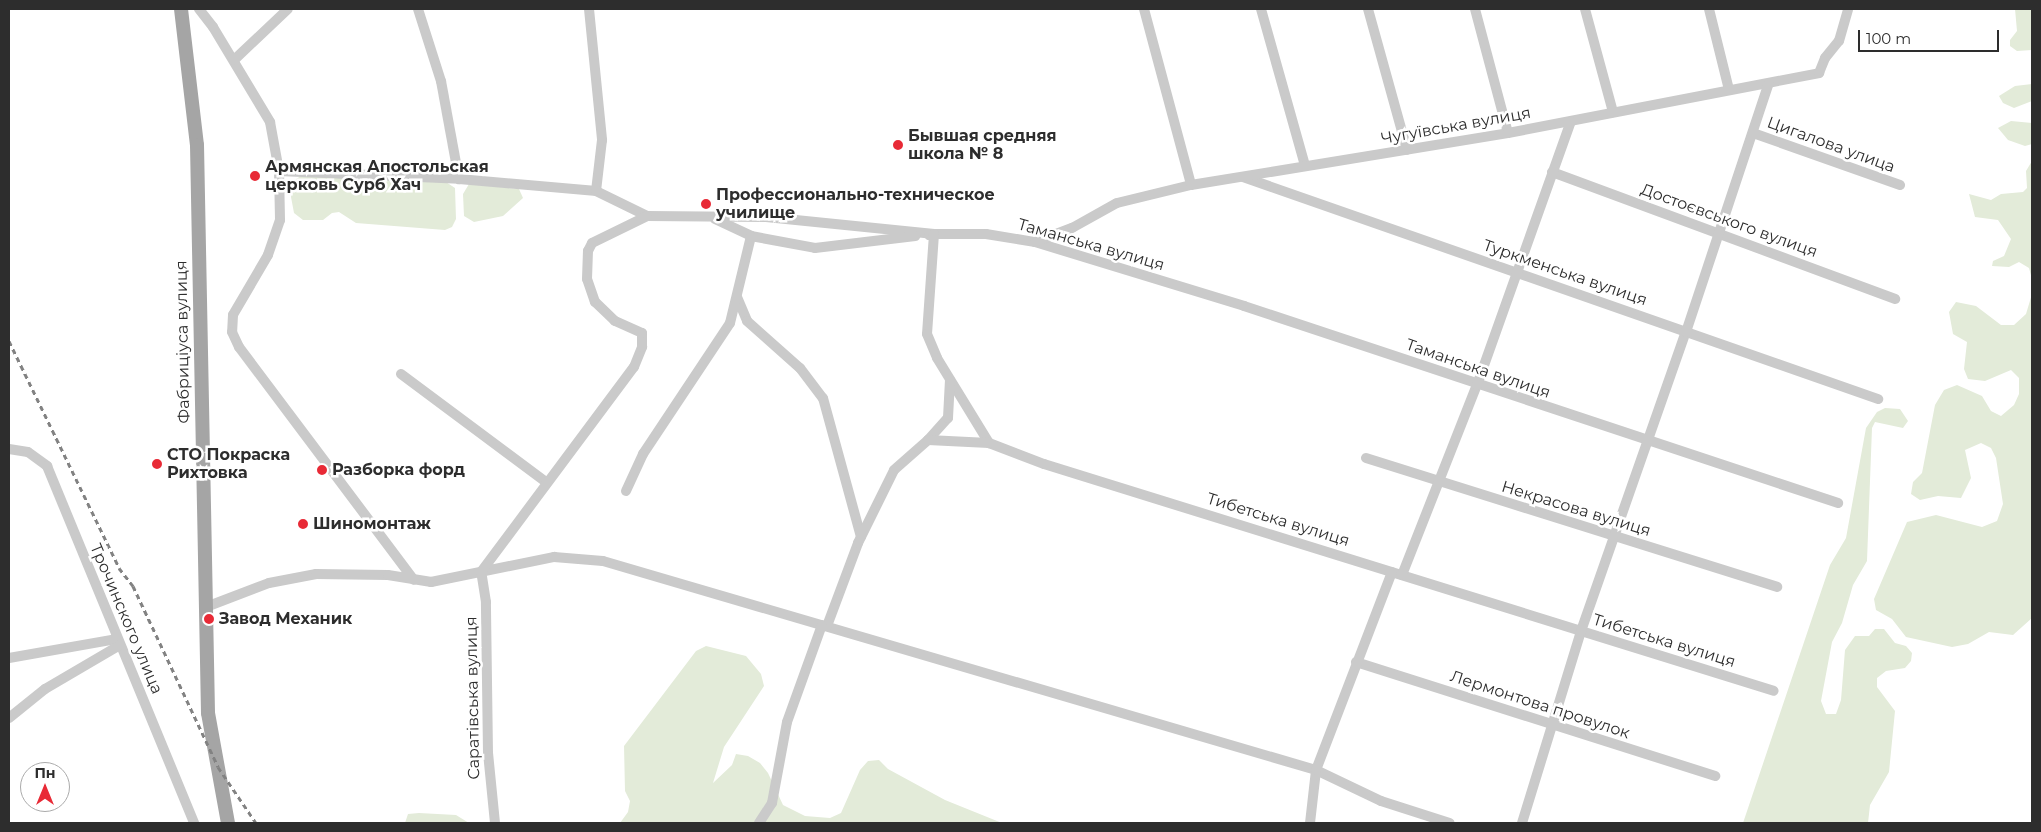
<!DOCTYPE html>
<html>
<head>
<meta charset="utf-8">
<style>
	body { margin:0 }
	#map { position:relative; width:2041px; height:832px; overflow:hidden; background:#fff; font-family:Montserrat,sans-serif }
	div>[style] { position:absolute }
	.green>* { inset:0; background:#e3ebd9 }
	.minor>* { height:10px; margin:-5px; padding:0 5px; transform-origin:5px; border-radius:5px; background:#cacaca }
	.major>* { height:14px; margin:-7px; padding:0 7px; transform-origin:7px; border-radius:7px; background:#a5a5a5 }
	.rail>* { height:3px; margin-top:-1.5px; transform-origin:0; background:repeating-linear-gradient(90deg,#828282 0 5px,transparent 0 9px) }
	.dots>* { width:14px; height:14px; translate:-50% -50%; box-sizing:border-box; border:2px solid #fff; border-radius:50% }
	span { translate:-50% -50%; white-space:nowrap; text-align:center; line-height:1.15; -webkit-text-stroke:5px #fff; paint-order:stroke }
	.street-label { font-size:16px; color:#2d2d2d }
	.poi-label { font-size:16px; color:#2d2d2d; font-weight:700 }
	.left { translate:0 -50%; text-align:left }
	.frame { position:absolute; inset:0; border:10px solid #2d2d2d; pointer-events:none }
	.north { position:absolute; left:20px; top:762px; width:50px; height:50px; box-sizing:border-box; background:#fff; border:1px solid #ababab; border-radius:50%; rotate:0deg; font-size:14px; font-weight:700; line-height:20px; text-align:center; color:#2d2d2d }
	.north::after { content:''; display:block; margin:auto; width:18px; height:22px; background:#e82a36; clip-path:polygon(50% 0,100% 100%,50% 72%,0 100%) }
	.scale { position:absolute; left:1858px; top:30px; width:141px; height:22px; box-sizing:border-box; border:2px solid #2d2d2d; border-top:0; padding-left:6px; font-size:15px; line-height:18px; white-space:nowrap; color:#2d2d2d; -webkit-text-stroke:4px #fff; paint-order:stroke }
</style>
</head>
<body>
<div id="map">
	<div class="green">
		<div style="clip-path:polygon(2015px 9px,2032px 9px,2032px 50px,2017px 51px,2010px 46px,2010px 40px,2017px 31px)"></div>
		<div style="clip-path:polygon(2032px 84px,2032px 101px,2014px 108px,2003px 103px,1999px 96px,2015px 86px)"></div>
		<div style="clip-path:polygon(2011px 121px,2032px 123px,2032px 144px,2025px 146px,2008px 140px,1998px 128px)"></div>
		<div style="clip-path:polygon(2032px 161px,2032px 279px,2029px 268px,2019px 262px,2009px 267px,1992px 266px,1993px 261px,2004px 256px,2011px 239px,1998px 220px,1975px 217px,1969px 194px,1991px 200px,2001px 194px,2023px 192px,2027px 188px,2026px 171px)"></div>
		<div style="clip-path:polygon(301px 176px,446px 182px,455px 188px,456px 219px,452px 227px,445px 230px,356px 223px,339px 212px,332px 213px,323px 220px,303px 220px,294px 213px,291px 197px,293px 181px)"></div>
		<div style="clip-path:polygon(469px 184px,519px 189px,523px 198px,503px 216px,474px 222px,464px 216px,463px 194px)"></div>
		<div style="clip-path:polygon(2032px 294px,2032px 618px,2013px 635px,1989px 632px,1968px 644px,1952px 647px,1906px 637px,1892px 619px,1876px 610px,1874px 599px,1907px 522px,1936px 515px,1982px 527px,1997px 521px,2003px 504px,1996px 458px,1991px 448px,1981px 443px,1965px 450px,1971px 478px,1961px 498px,1938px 496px,1920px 500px,1911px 494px,1913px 482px,1922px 473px,1935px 405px,1944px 390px,1957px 385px,1982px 396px,1991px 411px,2001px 416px,2014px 405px,2019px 394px,2019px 378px,2011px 370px,1985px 381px,1968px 379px,1964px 369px,1967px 342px,1953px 334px,1949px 312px,1956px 302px,1976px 306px,2001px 325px,2014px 325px,2026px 314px)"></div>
		<div style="clip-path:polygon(1885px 408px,1900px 409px,1908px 421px,1903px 428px,1875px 422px,1872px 428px,1867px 561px,1853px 585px,1842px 623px,1832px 642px,1821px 701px,1826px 714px,1836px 714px,1841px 700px,1845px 650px,1855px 636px,1869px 636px,1875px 629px,1884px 629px,1895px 643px,1906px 646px,1912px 653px,1911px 661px,1905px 668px,1886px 671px,1877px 678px,1877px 687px,1895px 711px,1889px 772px,1870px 805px,1868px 823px,1743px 823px,1830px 565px,1846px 538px,1866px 428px,1877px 412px)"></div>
		<div style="clip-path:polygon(706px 646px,746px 656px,761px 674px,764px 686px,724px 747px,713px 783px,732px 765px,736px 754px,748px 756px,760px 763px,768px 773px,783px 805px,805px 816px,830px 818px,841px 813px,860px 770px,868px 761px,879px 760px,888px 769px,945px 800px,1002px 823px,620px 823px,628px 812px,630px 801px,625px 791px,624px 746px,696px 651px)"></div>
		<div style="clip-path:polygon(419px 813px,456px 815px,469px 823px,405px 823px,408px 814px)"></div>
	</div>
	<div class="minor">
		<div style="left:199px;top:9px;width:23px;rotate:52deg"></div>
		<div style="left:213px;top:27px;width:111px;rotate:59deg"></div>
		<div style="left:270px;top:122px;width:50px;rotate:79.6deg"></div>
		<div style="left:279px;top:171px;width:49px;rotate:88.8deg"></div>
		<div style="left:280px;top:220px;width:37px;rotate:109deg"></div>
		<div style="left:268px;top:255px;width:69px;rotate:120.3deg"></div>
		<div style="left:233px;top:315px;width:17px;rotate:93deg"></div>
		<div style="left:232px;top:332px;width:17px;rotate:65deg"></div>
		<div style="left:239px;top:347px;width:291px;rotate:53.1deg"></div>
		<div style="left:418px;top:9px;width:76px;rotate:72.3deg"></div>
		<div style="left:441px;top:81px;width:100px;rotate:79.6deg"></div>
		<div style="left:589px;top:9px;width:132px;rotate:84.3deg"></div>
		<div style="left:602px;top:140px;width:51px;rotate:96.7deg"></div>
		<div style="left:1144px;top:9px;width:182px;rotate:75deg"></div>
		<div style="left:1261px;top:9px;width:163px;rotate:74.3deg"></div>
		<div style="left:1368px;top:9px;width:146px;rotate:74.5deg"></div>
		<div style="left:1475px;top:9px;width:128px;rotate:75.1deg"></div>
		<div style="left:1585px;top:9px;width:107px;rotate:74.8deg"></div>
		<div style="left:1709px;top:9px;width:83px;rotate:76.1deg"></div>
		<div style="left:234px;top:60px;width:74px;rotate:-43.4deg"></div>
		<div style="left:1753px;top:133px;width:156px;rotate:19.5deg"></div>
		<div style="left:279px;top:171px;width:180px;rotate:2.5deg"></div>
		<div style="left:459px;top:179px;width:138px;rotate:5deg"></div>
		<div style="left:596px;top:191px;width:57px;rotate:26.1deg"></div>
		<div style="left:647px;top:216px;width:119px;rotate:0.5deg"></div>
		<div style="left:766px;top:217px;width:169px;rotate:5.8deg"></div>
		<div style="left:934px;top:234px;width:52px"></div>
		<div style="left:986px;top:234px;width:50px;rotate:9.3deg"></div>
		<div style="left:1035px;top:242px;width:219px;rotate:17deg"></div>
		<div style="left:1244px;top:306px;width:626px;rotate:18.35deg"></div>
		<div style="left:1552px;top:172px;width:366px;rotate:20.3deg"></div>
		<div style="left:1243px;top:177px;width:673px;rotate:19.27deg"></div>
		<div style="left:715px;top:219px;width:40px;rotate:25deg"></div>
		<div style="left:751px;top:236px;width:65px;rotate:10.6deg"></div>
		<div style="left:815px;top:248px;width:101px;rotate:-6.8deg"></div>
		<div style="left:929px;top:235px;width:5px;rotate:-11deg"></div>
		<div style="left:934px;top:234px;width:100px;rotate:94deg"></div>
		<div style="left:927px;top:334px;width:26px;rotate:67deg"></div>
		<div style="left:937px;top:358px;width:100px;rotate:58.5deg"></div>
		<div style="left:989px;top:443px;width:59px;rotate:20.9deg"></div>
		<div style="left:1044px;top:464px;width:764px;rotate:17.27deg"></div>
		<div style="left:1035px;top:242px;width:40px;rotate:-21deg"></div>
		<div style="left:1072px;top:228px;width:51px;rotate:-29.1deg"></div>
		<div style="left:1117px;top:203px;width:76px;rotate:-13.7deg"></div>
		<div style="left:1191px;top:185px;width:321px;rotate:-9.3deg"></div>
		<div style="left:1508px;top:133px;width:317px;rotate:-10.9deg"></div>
		<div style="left:1819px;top:73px;width:16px;rotate:-68deg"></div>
		<div style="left:1825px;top:58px;width:22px;rotate:-51deg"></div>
		<div style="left:1839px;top:41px;width:33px;rotate:-74deg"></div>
		<div style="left:737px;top:297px;width:26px;rotate:67deg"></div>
		<div style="left:747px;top:321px;width:71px;rotate:41.6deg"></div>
		<div style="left:800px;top:368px;width:38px;rotate:53deg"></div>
		<div style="left:823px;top:398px;width:144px;rotate:74.7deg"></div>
		<div style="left:401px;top:374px;width:182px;rotate:36.7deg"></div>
		<div style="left:928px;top:440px;width:30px;rotate:-48deg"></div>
		<div style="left:948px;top:418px;width:38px;rotate:-87deg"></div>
		<div style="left:9px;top:449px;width:19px;rotate:9deg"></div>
		<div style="left:28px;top:452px;width:24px;rotate:36deg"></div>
		<div style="left:47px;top:466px;width:386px;rotate:67.6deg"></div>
		<div style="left:1366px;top:458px;width:431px;rotate:17.4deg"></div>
		<div style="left:626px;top:491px;width:41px;rotate:-65.3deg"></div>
		<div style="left:643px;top:454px;width:157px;rotate:-56.4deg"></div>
		<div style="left:730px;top:323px;width:89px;rotate:-76.4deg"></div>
		<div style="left:1402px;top:575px;width:204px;rotate:-68.5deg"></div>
		<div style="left:1477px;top:385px;width:280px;rotate:-70.4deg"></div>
		<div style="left:206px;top:607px;width:67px;rotate:-20.9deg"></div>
		<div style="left:269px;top:583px;width:48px;rotate:-10.8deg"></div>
		<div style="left:316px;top:574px;width:72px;rotate:0.8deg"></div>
		<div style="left:388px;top:575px;width:44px;rotate:9.2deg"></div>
		<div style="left:431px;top:582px;width:126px;rotate:-11.5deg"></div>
		<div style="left:554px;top:557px;width:49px;rotate:4.7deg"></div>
		<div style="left:603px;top:561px;width:743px;rotate:16.34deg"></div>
		<div style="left:1316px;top:770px;width:72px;rotate:25.5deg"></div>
		<div style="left:1381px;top:801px;width:72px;rotate:17.7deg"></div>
		<div style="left:827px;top:626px;width:89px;rotate:-69.5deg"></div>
		<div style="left:858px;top:543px;width:81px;rotate:-63.7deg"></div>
		<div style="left:894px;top:470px;width:45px;rotate:-41.4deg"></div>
		<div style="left:928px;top:440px;width:61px;rotate:2.8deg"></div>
		<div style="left:9px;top:658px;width:110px;rotate:-10deg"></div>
		<div style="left:1356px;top:662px;width:377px;rotate:17.6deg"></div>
		<div style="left:9px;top:718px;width:46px;rotate:-38.9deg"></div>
		<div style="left:45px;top:689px;width:87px;rotate:-30.4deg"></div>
		<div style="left:495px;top:823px;width:70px;rotate:-95.7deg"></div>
		<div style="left:488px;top:753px;width:151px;rotate:-90.8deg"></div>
		<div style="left:486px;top:602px;width:30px;rotate:-99deg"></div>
		<div style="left:481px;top:572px;width:256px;rotate:-53.3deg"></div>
		<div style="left:634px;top:367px;width:22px;rotate:-68deg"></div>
		<div style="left:642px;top:347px;width:14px;rotate:-90deg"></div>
		<div style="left:642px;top:333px;width:30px;rotate:-156deg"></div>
		<div style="left:615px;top:321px;width:28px;rotate:-136deg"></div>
		<div style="left:595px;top:302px;width:24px;rotate:-109deg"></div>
		<div style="left:587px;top:279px;width:28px;rotate:-88deg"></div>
		<div style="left:588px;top:251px;width:9px;rotate:-63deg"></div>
		<div style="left:592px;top:243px;width:61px;rotate:-26.1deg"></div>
		<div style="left:759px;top:823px;width:24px;rotate:-57deg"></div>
		<div style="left:772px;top:803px;width:82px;rotate:-79.5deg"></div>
		<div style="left:787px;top:722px;width:103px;rotate:-70.2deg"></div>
		<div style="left:1310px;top:823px;width:53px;rotate:-83.5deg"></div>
		<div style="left:1316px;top:770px;width:212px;rotate:-69deg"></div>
		<div style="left:1522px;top:823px;width:201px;rotate:-72.9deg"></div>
		<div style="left:1581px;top:631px;width:317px;rotate:-70.7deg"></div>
		<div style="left:1686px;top:332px;width:262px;rotate:-71.6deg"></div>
	</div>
	<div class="major">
		<div style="left:181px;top:9px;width:137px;rotate:83.3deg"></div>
		<div style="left:197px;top:145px;width:568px;rotate:88.89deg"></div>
		<div style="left:208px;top:713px;width:112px;rotate:79.7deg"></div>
	</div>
	<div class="rail">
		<div style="left:9px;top:341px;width:252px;rotate:64.1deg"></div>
		<div style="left:119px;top:568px;width:23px;rotate:52deg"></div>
		<div style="left:133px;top:586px;width:200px;rotate:64.8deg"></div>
		<div style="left:218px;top:767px;width:68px;rotate:55.8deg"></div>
	</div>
	<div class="dots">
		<div style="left:898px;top:145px;background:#e82a36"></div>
		<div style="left:255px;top:176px;background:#e82a36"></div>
		<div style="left:706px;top:204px;background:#e82a36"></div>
		<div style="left:157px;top:464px;background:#e82a36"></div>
		<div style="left:322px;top:470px;background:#e82a36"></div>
		<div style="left:303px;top:524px;background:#e82a36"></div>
		<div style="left:209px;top:619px;background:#e82a36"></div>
	</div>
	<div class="street-label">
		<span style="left:1456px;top:126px;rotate:-10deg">Чугуївська вулиця</span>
		<span style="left:1831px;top:145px;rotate:20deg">Цигалова улица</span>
		<span style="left:1729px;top:221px;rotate:20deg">Достоєвського вулиця</span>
		<span style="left:1091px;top:245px;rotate:16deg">Таманська вулиця</span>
		<span style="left:1565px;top:273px;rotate:19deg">Туркменська вулиця</span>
		<span style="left:183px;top:342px;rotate:-91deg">Фабриціуса вулиця</span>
		<span style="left:1478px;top:369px;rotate:19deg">Таманська вулиця</span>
		<span style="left:1576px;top:509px;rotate:17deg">Некрасова вулиця</span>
		<span style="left:1278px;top:520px;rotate:17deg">Тибетська вулиця</span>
		<span style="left:126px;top:619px;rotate:67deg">Трочинского улица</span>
		<span style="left:1664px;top:641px;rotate:17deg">Тибетська вулиця</span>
		<span style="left:473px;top:698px;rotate:-91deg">Саратівська вулиця</span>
		<span style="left:1540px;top:705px;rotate:18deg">Лермонтова провулок</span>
	</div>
	<div class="poi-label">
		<span class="left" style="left:908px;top:145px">Бывшая средняя<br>школа № 8</span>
		<span class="left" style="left:265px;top:176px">Армянская Апостольская<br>церковь Сурб Хач</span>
		<span class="left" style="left:716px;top:204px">Профессионально-техническое<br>училище</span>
		<span class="left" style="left:167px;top:464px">СТО Покраска<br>Рихтовка</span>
		<span class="left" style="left:332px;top:470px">Разборка форд</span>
		<span class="left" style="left:313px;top:524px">Шиномонтаж</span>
		<span class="left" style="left:219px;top:619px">Завод Механик</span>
	</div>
	<div class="frame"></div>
	<div class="north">Пн</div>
	<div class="scale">100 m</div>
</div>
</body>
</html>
